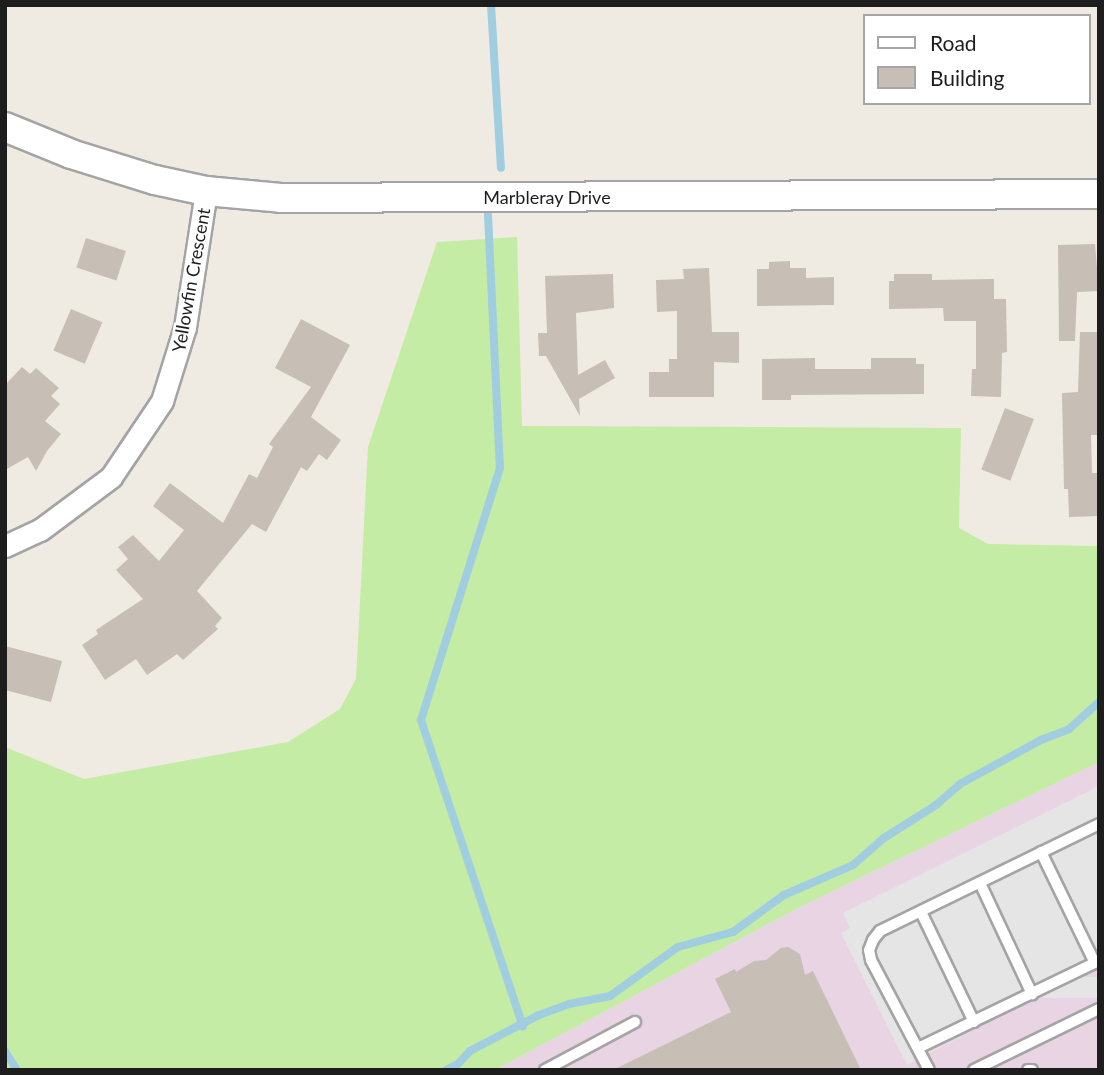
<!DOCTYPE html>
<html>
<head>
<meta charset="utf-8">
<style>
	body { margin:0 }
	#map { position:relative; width:1104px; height:1075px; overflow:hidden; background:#efebe2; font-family:Lato,sans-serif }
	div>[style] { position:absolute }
	.industrial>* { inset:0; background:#e8d4e3 }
	.grass>* { inset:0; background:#c4eca5 }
	.parking>* { inset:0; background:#e5e5e5; transform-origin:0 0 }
	.stream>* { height:8px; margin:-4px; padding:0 4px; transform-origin:4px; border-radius:4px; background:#a0cddf }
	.building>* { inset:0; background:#c7beb5; transform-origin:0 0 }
	.roads { filter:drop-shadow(2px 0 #a4a4a4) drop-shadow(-2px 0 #a4a4a4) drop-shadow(0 2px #a4a4a4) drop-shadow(0 -2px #a4a4a4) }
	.service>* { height:10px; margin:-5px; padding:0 5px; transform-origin:5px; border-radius:5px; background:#fff }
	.minor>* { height:21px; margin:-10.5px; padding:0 10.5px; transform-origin:10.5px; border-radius:10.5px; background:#fff }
	.tertiary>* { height:28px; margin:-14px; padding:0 14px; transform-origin:14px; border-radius:14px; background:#fff }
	span { translate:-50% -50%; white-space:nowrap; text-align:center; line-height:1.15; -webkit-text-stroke:5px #fff; paint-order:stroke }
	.street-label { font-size:18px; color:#1d1d1d }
	.frame { position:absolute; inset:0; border:7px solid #1d1d1d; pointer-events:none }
	.legend { position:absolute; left:863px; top:14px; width:228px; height:91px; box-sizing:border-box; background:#fff; border:2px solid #a5a5a5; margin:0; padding:9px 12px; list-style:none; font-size:21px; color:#1d1d1d }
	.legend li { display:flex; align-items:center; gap:14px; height:35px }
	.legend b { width:35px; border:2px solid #a5a5a5 }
</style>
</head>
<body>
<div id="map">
	<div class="industrial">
		<div style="clip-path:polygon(1099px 762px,1099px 1070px,495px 1070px,800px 907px)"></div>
	</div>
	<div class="grass">
		<div style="clip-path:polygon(517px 237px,522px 426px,961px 428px,959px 528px,988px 544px,1099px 546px,1099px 762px,800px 907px,495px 1070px,5px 1070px,5px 747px,84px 779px,288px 742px,340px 709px,356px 679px,368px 447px,437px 242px)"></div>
	</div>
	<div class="parking">
		<div style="clip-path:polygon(1099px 786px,1099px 969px,1013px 1009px,907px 1065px,841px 933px,850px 928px,843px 913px)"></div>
		<div style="left:1099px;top:977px;width:21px;height:158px;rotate:90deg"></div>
	</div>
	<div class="stream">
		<div style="left:491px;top:5px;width:163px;rotate:86.5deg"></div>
		<div style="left:488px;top:215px;width:253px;rotate:87.3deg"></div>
		<div style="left:500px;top:468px;width:264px;rotate:107.4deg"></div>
		<div style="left:421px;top:720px;width:323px;rotate:71.6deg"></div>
		<div style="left:5px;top:1051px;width:22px;rotate:58deg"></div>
		<div style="left:446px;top:1070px;width:13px;rotate:-27deg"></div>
		<div style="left:458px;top:1064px;width:18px;rotate:-47deg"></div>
		<div style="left:470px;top:1051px;width:78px;rotate:-27.6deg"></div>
		<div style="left:539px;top:1015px;width:32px;rotate:-20deg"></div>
		<div style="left:569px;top:1004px;width:42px;rotate:-11deg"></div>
		<div style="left:610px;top:996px;width:84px;rotate:-35.8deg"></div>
		<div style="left:678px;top:947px;width:57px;rotate:-15.3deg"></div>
		<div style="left:733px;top:932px;width:63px;rotate:-36deg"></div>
		<div style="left:784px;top:895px;width:75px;rotate:-23.5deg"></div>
		<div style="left:853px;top:865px;width:41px;rotate:-41.1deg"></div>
		<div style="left:884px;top:838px;width:62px;rotate:-32.4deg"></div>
		<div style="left:936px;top:805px;width:32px;rotate:-41deg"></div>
		<div style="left:960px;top:784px;width:92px;rotate:-28.5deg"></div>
		<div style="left:1041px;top:740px;width:30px;rotate:-21deg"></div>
		<div style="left:1069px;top:729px;width:40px;rotate:-42deg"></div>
	</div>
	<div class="building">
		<div style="left:86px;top:238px;width:42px;height:31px;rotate:18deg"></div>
		<div style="clip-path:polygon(1095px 244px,1099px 291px,1077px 292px,1075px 341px,1059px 341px,1058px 245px)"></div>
		<div style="clip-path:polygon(790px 261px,790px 268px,806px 268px,806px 278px,834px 277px,834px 305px,757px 306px,757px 269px,769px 269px,769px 262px)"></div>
		<div style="clip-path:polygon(709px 268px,712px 332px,739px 332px,739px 363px,714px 362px,714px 397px,649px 397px,649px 372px,669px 372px,669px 359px,677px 359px,677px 311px,657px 312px,656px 280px,684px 279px,683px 269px)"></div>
		<div style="clip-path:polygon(613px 274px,614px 308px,576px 313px,578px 375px,605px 360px,615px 378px,579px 399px,580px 416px,546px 356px,539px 356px,538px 333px,547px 333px,545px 276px)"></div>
		<div style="clip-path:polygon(894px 274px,932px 274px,932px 280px,994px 279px,994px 299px,1006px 299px,1007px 352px,1002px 353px,1001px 397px,971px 396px,972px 369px,976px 369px,976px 321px,944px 321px,943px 308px,889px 309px,889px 281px,894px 281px)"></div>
		<div style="left:71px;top:309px;width:34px;height:45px;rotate:23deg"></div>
		<div style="clip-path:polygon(301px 319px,350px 345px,311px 417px,341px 440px,327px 460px,319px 454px,307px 471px,301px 467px,266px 532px,252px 524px,197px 591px,222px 618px,215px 626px,218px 629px,183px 660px,177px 654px,147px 675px,136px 659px,105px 680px,82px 645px,98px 634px,96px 630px,143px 599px,116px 570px,128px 559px,118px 547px,133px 535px,159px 561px,184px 530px,153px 506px,170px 483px,223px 523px,249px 474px,257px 478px,273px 447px,269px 444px,311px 387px,275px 368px)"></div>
		<div style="clip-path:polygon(1080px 332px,1099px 332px,1098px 435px,1091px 435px,1092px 473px,1099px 473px,1099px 516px,1069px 517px,1068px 489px,1064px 489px,1062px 393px,1078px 392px)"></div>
		<div style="clip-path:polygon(815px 358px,815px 369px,871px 369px,871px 358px,916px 358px,916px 364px,924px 364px,924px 394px,791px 395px,791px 400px,762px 400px,762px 359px)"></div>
		<div style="clip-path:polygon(22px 367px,30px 374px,36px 368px,59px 388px,51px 396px,60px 404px,45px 421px,61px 434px,47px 451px,36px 471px,28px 457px,5px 470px,5px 385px)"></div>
		<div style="left:1005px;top:408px;width:31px;height:66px;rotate:21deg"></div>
		<div style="clip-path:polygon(5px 646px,62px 661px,51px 702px,5px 690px)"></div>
		<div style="clip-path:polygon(788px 947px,800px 954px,805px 975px,813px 971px,861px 1070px,613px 1070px,731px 1012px,715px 979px,735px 969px,736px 972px,754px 961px,766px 960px,781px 948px)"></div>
	</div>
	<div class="roads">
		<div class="service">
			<div style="left:1041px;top:852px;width:123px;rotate:64.1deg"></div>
			<div style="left:980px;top:883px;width:123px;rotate:64.9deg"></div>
			<div style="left:921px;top:912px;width:122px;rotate:64.3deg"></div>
			<div style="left:918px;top:1048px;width:201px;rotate:-25.7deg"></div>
			<div style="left:545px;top:1070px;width:102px;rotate:-28.1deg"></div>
			<div style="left:929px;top:1070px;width:124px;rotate:-117.8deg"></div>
			<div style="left:871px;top:960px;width:10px;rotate:-101deg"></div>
			<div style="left:869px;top:950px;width:11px;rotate:-68deg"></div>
			<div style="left:873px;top:940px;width:11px;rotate:-52deg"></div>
			<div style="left:880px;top:931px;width:244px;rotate:-26deg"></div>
			<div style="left:974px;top:1070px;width:139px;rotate:-26deg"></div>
			<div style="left:1028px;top:1070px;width:4px"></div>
		</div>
		<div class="minor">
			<div style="left:5px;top:546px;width:38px;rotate:-25deg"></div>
			<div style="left:40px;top:530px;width:89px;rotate:-36.7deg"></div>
			<div style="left:111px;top:477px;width:92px;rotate:-56.1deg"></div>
			<div style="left:162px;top:401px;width:77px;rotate:-72.7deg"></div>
			<div style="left:185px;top:327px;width:138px;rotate:-81.2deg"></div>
		</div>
		<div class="tertiary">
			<div style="left:5px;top:127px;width:71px;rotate:22.2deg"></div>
			<div style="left:71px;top:154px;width:88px;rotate:17.2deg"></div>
			<div style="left:155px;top:180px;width:52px;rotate:12.2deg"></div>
			<div style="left:206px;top:191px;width:75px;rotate:5.3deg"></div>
			<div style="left:281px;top:198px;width:818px;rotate:-0.28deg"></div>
		</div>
	</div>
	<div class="street-label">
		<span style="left:547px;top:197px">Marbleray Drive</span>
		<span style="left:191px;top:280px;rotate:-80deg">Yellowfin Crescent</span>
	</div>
	<div class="frame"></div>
	<ul class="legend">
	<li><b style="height:9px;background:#fff"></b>Road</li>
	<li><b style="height:19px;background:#c7beb5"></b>Building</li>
	</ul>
</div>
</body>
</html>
